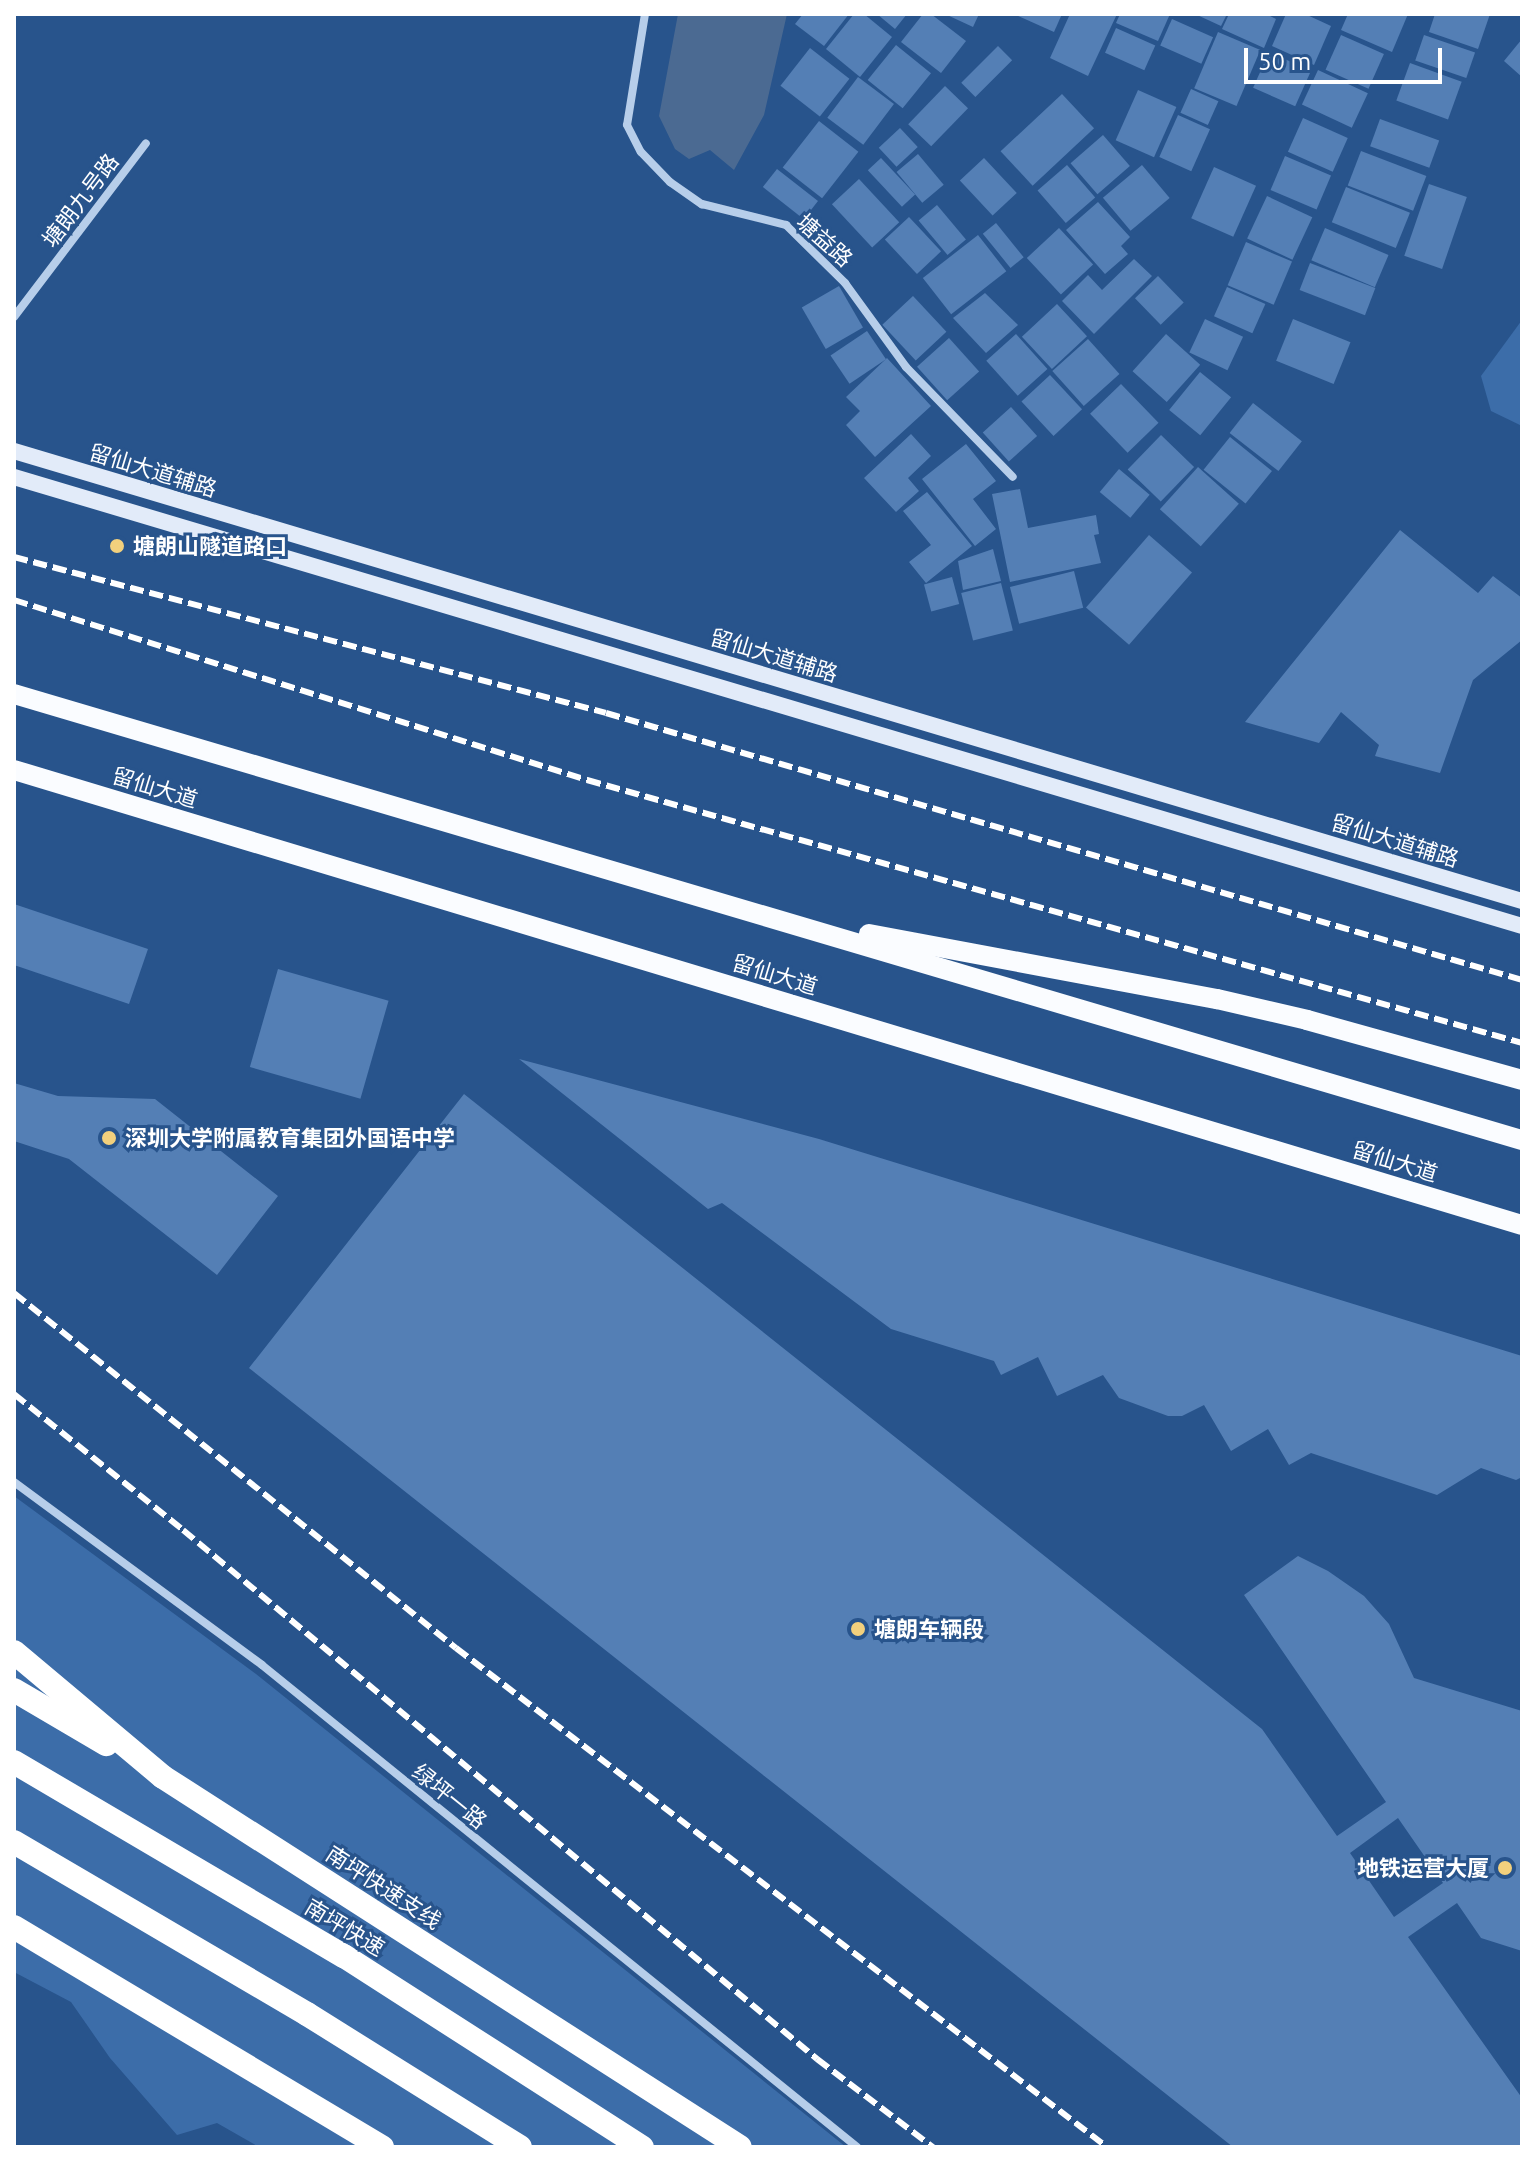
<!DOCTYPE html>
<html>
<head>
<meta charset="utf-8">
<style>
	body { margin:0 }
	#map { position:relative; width:1536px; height:2161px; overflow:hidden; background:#28548c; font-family:Ubuntu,"Noto Sans SC",sans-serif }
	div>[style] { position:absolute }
	.green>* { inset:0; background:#3c6da9 }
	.water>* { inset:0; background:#4b6a92 }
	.building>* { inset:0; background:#547fb5; transform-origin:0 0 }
	.street>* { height:8px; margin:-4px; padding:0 4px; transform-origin:4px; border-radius:4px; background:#b7ceea }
	.secondary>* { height:16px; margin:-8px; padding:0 8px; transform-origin:8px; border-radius:8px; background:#e2ebf9 }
	.primary>* { height:20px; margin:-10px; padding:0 10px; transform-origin:10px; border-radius:10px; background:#fafcff }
	.highway>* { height:24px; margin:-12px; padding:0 12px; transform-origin:12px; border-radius:12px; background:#fff }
	.rail>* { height:6px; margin-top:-3px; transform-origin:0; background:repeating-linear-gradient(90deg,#fff 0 14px,transparent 0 20px) }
	.dots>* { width:22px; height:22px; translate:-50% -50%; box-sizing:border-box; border:4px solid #28548c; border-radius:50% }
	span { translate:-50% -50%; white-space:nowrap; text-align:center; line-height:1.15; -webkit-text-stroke:6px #28548c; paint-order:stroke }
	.street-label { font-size:22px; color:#fff }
	.poi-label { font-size:22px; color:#fff; font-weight:700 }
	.left { translate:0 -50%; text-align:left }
	.right { translate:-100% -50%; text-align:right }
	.frame { position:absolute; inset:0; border:16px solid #fff; pointer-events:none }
	.scale { position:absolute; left:1244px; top:48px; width:198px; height:36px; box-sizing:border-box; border:4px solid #fff; border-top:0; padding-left:10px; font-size:24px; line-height:28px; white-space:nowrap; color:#fff; -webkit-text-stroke:6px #28548c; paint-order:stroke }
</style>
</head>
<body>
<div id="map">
	<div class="green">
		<div style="clip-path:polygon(1522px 320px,1522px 426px,1491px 411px,1481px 376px)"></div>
		<div style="clip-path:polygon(14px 1496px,256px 1674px,846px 2147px,259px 2147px,217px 2123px,177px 2135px,110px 2058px,71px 2002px,14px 1972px)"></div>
	</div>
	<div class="water">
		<div style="clip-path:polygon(678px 14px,787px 14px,764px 115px,734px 170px,710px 150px,689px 159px,675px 149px,659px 116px)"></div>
	</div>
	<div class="building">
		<div style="clip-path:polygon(803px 14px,849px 14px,824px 46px,795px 24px)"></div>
		<div style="clip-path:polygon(854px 14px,864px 14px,892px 37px,860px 77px,826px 49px)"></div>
		<div style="clip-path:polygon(877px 14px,907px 14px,895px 29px)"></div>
		<div style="clip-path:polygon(923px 14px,931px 14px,966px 41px,941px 73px,901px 42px)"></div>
		<div style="clip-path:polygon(945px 14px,979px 14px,973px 27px)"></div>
		<div style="clip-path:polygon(1014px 14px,1062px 14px,1054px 32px)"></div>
		<div style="clip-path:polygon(1070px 14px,1117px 14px,1088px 76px,1050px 58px)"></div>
		<div style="clip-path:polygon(1120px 14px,1170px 14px,1158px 41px,1116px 23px)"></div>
		<div style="clip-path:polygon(1195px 14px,1227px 14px,1221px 26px)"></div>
		<div style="clip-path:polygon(1229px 14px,1266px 14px,1276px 19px,1264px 48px,1222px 29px)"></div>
		<div style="clip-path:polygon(1286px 14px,1305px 14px,1331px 26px,1314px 65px,1272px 46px)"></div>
		<div style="clip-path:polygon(1348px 14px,1408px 14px,1392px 52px,1341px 30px)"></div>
		<div style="clip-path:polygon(1435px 14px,1490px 14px,1478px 49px,1429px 32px)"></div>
		<div style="left:1172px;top:19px;width:45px;height:29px;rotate:24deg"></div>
		<div style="left:1116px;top:28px;width:43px;height:27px;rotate:24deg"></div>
		<div style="left:1218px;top:32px;width:46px;height:61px;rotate:23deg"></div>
		<div style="left:1341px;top:35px;width:47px;height:38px;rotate:24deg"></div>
		<div style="left:1424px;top:35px;width:54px;height:27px;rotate:19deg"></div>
		<div style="clip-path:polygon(1522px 39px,1522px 77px,1504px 61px)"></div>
		<div style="left:896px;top:45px;width:45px;height:45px;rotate:39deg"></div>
		<div style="left:998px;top:46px;width:20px;height:52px;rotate:45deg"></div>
		<div style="left:810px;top:48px;width:50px;height:48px;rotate:38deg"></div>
		<div style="left:1269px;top:52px;width:46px;height:39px;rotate:24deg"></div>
		<div style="left:1410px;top:63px;width:55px;height:40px;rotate:20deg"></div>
		<div style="left:1318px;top:70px;width:55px;height:38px;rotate:25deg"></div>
		<div style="left:858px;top:77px;width:45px;height:51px;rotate:37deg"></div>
		<div style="left:945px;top:86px;width:32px;height:53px;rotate:44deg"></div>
		<div style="left:1191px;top:89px;width:30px;height:26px;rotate:24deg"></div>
		<div style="left:1138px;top:90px;width:42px;height:55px;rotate:24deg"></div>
		<div style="left:1062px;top:94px;width:47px;height:84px;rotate:47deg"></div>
		<div style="left:1178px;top:115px;width:35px;height:46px;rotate:24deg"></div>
		<div style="left:1303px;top:118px;width:49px;height:37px;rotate:24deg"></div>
		<div style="left:1380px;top:119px;width:63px;height:29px;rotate:20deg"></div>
		<div style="left:819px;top:121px;width:50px;height:59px;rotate:38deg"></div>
		<div style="left:900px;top:128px;width:26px;height:29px;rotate:47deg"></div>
		<div style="left:1103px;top:135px;width:41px;height:43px;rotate:49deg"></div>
		<div style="left:1361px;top:151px;width:70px;height:37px;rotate:21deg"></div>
		<div style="left:918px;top:154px;width:40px;height:28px;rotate:50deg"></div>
		<div style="left:1285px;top:156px;width:50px;height:37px;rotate:23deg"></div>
		<div style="left:881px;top:158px;width:50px;height:18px;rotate:47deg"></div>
		<div style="left:984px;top:158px;width:48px;height:33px;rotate:47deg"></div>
		<div style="left:1067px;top:165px;width:43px;height:39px;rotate:49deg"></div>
		<div style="left:1142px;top:165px;width:43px;height:51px;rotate:50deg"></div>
		<div style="left:1214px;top:167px;width:46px;height:56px;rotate:24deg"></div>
		<div style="left:777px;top:169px;width:52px;height:23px;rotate:38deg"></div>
		<div style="left:859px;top:179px;width:59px;height:37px;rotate:47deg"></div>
		<div style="left:1429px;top:184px;width:40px;height:76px;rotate:19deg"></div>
		<div style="left:1346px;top:187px;width:69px;height:38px;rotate:22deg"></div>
		<div style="left:1267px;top:196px;width:50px;height:47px;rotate:25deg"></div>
		<div style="clip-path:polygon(1098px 202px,1130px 237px,1121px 246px,1128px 254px,1105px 274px,1066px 230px)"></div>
		<div style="left:937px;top:205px;width:45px;height:24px;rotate:50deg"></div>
		<div style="left:909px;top:217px;width:47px;height:33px;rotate:47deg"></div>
		<div style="left:996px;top:223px;width:44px;height:17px;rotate:51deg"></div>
		<div style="left:1059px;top:228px;width:50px;height:44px;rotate:47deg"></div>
		<div style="left:1325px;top:228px;width:69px;height:35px;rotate:23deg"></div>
		<div style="left:978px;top:235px;width:46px;height:70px;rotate:52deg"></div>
		<div style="left:1246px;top:242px;width:50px;height:47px;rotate:23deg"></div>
		<div style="clip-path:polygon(1134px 259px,1152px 276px,1094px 334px,1062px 301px,1088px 275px,1102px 290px)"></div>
		<div style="left:1310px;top:263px;width:70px;height:29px;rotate:21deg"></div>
		<div style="left:1158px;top:276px;width:37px;height:32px;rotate:46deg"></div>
		<div style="left:839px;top:286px;width:48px;height:43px;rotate:60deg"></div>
		<div style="left:1227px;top:287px;width:42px;height:32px;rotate:24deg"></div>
		<div style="clip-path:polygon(985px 293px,1018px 325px,986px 353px,953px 318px)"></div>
		<div style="left:913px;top:296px;width:49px;height:42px;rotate:47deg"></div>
		<div style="left:1057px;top:304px;width:44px;height:48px;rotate:47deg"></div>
		<div style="left:1205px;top:319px;width:42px;height:37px;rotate:25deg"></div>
		<div style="left:1293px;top:319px;width:62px;height:45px;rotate:22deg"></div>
		<div style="left:867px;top:331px;width:34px;height:44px;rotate:56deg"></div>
		<div style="left:1016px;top:334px;width:47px;height:40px;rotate:48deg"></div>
		<div style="left:1166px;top:334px;width:46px;height:50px;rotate:42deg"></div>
		<div style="left:949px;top:338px;width:45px;height:43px;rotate:48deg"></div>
		<div style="left:1088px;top:339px;width:47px;height:48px;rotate:48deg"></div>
		<div style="clip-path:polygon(887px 358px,931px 406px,875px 457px,846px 425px,860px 411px,846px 397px)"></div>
		<div style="left:1200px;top:372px;width:40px;height:49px;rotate:39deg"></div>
		<div style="left:1050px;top:375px;width:47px;height:39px;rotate:47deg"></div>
		<div style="left:1121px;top:384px;width:54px;height:43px;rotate:46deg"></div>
		<div style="left:1253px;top:403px;width:62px;height:38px;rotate:38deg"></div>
		<div style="left:1011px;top:407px;width:39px;height:38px;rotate:48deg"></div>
		<div style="clip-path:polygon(911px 434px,931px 456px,908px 478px,919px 491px,896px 512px,864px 478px)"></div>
		<div style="left:1161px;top:435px;width:46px;height:48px;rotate:44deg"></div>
		<div style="left:1230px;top:437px;width:54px;height:42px;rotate:39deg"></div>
		<div style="clip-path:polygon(966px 444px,996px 481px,973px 499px,996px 529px,975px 546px,922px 479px)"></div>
		<div style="left:1198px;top:467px;width:55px;height:57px;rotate:42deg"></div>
		<div style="left:1119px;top:469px;width:40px;height:30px;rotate:40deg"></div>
		<div style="clip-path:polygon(1020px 489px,1028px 528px,1096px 515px,1099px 534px,1094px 535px,1101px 563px,1010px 582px,992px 494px)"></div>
		<div style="clip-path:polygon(927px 492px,972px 546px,926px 583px,909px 562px,931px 545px,903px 511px)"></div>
		<div style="clip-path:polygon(1400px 530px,1478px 593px,1493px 576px,1522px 598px,1522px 640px,1473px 680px,1440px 773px,1375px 756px,1379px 745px,1341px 712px,1319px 743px,1245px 722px)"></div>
		<div style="left:1149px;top:535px;width:57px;height:96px;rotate:41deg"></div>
		<div style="clip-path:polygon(993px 549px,1001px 581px,963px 590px,958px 561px)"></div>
		<div style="left:1074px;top:571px;width:38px;height:66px;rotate:76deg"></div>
		<div style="left:952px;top:577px;width:28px;height:29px;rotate:75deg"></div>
		<div style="left:1001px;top:583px;width:49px;height:41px;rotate:76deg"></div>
		<div style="clip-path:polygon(14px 904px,148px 949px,129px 1004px,14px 965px)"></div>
		<div style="left:278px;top:969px;width:115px;height:102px;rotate:16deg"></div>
		<div style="clip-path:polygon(519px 1059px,819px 1139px,1522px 1356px,1522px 1477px,1516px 1480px,1481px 1468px,1437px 1495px,1311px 1453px,1289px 1465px,1268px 1429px,1231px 1451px,1204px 1405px,1182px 1416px,1168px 1416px,1119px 1398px,1103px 1375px,1057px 1396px,1038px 1357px,1001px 1375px,994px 1361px,891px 1329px,722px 1203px,708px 1209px)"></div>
		<div style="clip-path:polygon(14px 1083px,58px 1096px,155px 1099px,278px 1196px,217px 1275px,69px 1159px,14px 1141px)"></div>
		<div style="clip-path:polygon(evenodd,464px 1094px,1262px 1729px,1337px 1836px,1386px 1802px,1244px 1595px,1298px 1556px,1328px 1571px,1364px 1596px,1389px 1624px,1414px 1678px,1522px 1711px,1522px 1951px,1481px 1938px,1457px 1903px,1408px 1937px,1522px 2098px,1522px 2147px,1233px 2147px,249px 1368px,464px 1094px,1398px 1818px,1443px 1883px,1394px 1917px,1350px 1853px,1398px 1818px)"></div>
	</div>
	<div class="street">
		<div style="left:645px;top:14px;width:112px;rotate:99.2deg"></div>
		<div style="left:627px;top:125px;width:30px;rotate:63deg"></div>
		<div style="left:641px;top:152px;width:42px;rotate:46deg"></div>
		<div style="left:670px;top:182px;width:39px;rotate:35deg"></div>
		<div style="left:702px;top:204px;width:87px;rotate:14deg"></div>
		<div style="left:786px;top:225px;width:83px;rotate:44.5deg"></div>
		<div style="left:845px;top:283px;width:104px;rotate:54deg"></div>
		<div style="left:906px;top:367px;width:153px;rotate:45.8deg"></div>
		<div style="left:14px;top:317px;width:218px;rotate:-52.8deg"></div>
		<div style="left:14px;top:1482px;width:308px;rotate:36.4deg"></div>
		<div style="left:262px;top:1665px;width:766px;rotate:39.01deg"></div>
	</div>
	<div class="secondary">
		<div style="left:14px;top:451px;width:1574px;rotate:16.62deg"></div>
		<div style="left:14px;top:477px;width:1573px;rotate:16.58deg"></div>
	</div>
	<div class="primary">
		<div style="left:14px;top:694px;width:1573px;rotate:16.48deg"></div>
		<div style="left:14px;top:770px;width:1575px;rotate:16.79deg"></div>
		<div style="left:869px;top:934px;width:354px;rotate:10.6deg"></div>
		<div style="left:1217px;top:999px;width:92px;rotate:13.1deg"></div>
		<div style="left:1307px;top:1020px;width:223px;rotate:15.6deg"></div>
	</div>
	<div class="highway">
		<div style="left:14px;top:1652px;width:194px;rotate:40deg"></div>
		<div style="left:163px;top:1777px;width:685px;rotate:32.67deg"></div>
		<div style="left:14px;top:1690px;width:107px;rotate:30.4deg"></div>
		<div style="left:14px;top:1762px;width:383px;rotate:30.5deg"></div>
		<div style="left:344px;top:1956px;width:354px;rotate:32.7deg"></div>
		<div style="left:14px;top:1842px;width:340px;rotate:30.4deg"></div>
		<div style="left:307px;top:2014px;width:251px;rotate:32deg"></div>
		<div style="left:14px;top:1927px;width:429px;rotate:30.9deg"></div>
	</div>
	<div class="rail">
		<div style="left:14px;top:557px;width:612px;rotate:14.76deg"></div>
		<div style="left:606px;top:713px;width:954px;rotate:16.25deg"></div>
		<div style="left:14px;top:600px;width:601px;rotate:17.44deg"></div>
		<div style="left:587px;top:780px;width:971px;rotate:15.71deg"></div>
		<div style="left:14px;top:1293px;width:567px;rotate:38.77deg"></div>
		<div style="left:456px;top:1648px;width:820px;rotate:37.47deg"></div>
		<div style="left:14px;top:1394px;width:217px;rotate:38.8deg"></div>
		<div style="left:183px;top:1530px;width:826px;rotate:39.84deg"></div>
		<div style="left:817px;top:2059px;width:146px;rotate:37.2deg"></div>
	</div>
	<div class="dots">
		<div style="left:117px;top:546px;background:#f2d07d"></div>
		<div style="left:109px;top:1138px;background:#f2d07d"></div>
		<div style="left:858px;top:1629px;background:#f2d07d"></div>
		<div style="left:1505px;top:1868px;background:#f2d07d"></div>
	</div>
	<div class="street-label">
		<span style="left:80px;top:200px;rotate:-53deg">塘朗九号路</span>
		<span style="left:825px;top:240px;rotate:42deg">塘益路</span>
		<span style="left:153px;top:470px;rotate:17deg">留仙大道辅路</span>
		<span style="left:774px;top:655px;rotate:17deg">留仙大道辅路</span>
		<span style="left:155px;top:787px;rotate:17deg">留仙大道</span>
		<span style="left:1395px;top:840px;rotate:17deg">留仙大道辅路</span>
		<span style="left:775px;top:974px;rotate:17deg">留仙大道</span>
		<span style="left:1395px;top:1161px;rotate:17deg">留仙大道</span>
		<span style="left:450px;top:1796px;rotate:39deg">绿坪一路</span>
		<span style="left:384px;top:1887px;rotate:33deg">南坪快速支线</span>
		<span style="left:345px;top:1927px;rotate:31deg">南坪快速</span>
	</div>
	<div class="poi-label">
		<span class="left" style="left:133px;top:546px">塘朗山隧道路口</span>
		<span class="left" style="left:125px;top:1138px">深圳大学附属教育集团外国语中学</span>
		<span class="left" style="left:874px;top:1629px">塘朗车辆段</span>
		<span class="right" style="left:1489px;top:1868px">地铁运营大厦</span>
	</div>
	<div class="frame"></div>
	<div class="scale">50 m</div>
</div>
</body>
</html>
